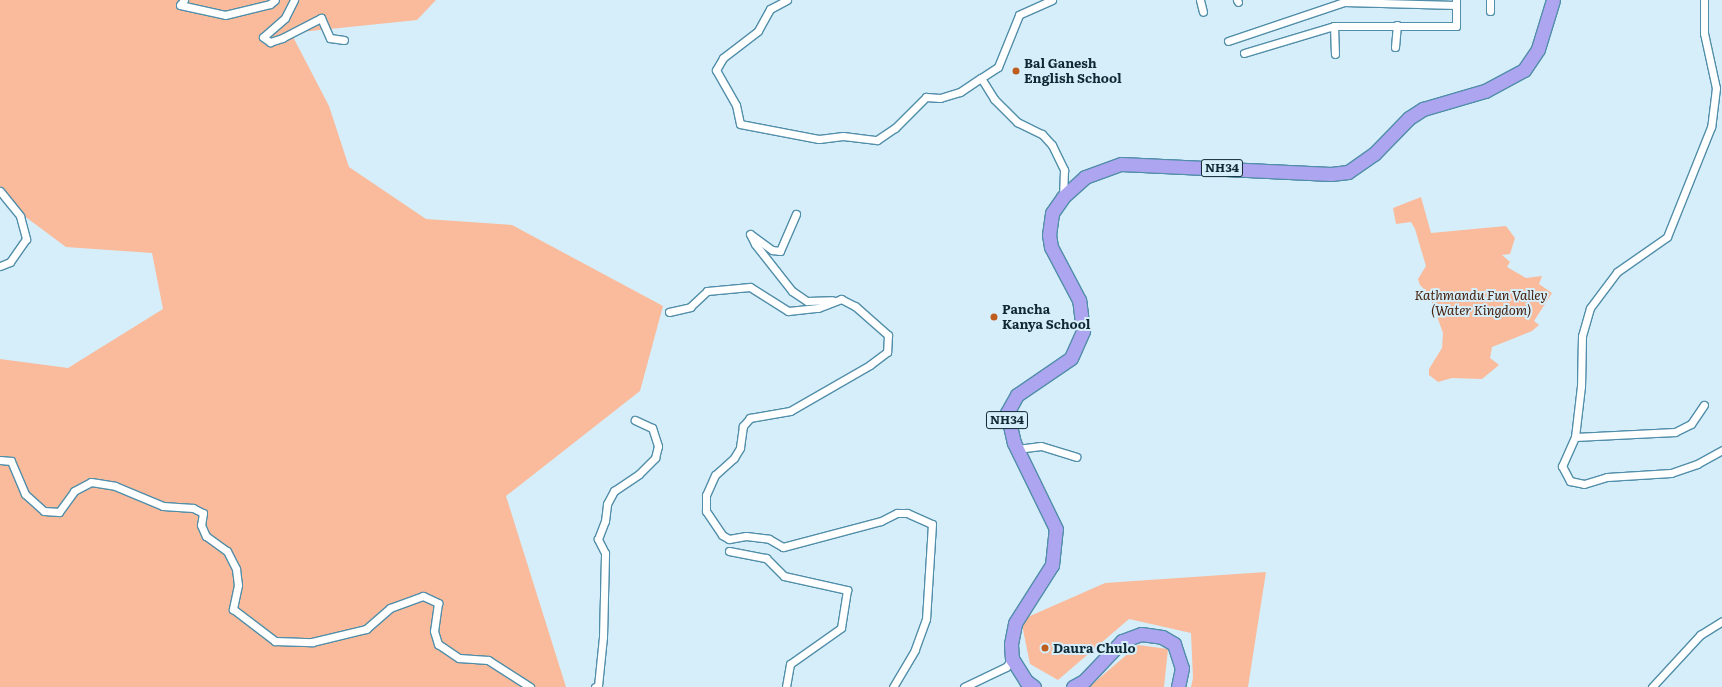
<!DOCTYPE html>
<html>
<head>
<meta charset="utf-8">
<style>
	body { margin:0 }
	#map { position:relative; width:1722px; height:687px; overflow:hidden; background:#d6eefa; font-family:Literata,serif }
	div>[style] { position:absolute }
	.green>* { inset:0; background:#f9bb9b }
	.roads { filter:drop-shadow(1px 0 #518ea9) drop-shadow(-1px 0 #518ea9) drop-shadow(0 1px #518ea9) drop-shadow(0 -1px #518ea9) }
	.street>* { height:7px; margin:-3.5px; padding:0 3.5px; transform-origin:3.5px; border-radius:3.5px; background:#fff }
	.highway>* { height:13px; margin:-6.5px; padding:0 6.5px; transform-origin:6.5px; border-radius:6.5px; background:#ada5f0 }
	.dots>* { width:11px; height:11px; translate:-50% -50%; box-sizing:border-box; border:2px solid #d6eefa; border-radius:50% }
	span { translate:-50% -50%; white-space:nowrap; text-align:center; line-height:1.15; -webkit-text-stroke:4px #d6eefa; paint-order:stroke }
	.shield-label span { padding:1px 3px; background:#d6eefa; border:1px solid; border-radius:3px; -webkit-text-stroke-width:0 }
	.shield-label { font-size:12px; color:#0f2934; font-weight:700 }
	.poi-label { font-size:13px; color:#0f2934; font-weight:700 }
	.left { translate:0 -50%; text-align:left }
	.park-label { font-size:13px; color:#46220e; font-style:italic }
</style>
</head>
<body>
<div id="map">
	<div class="green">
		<div style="clip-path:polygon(0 0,436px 0,417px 20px,291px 33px,329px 106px,349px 167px,426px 219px,512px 225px,663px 306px,640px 391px,506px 496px,566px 687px,0 687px,0 359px,68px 368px,163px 309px,152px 253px,66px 247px,0 198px)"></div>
		<div style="clip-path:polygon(1421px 197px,1431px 233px,1506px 226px,1515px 238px,1510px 254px,1502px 255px,1510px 262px,1507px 267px,1526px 278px,1542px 276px,1539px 284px,1552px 293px,1534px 321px,1539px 325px,1532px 331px,1492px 347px,1490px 358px,1499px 365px,1482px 379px,1452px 378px,1438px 382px,1429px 375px,1429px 369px,1442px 348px,1443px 333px,1429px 294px,1420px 285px,1418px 279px,1426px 266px,1415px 229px,1411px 222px,1396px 224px,1393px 208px)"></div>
		<div style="clip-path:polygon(1266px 572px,1248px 687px,1191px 687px,1193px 678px,1191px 633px,1129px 619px,1058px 680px,1030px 664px,1021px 620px,1105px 583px)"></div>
		<div style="clip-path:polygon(1138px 645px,1168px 649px,1164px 687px,1089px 687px)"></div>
	</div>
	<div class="roads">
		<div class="street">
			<div style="left:184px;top:0;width:6px;rotate:129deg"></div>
			<div style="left:180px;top:5px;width:46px;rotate:12.5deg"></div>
			<div style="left:225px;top:15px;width:46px;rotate:-13.7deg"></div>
			<div style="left:270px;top:4px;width:6px;rotate:-39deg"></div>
			<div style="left:294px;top:0;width:20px;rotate:117deg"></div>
			<div style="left:285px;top:18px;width:29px;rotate:139deg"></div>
			<div style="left:263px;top:37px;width:9px;rotate:36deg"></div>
			<div style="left:270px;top:42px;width:13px;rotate:-18deg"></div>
			<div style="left:282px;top:38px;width:44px;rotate:-27.1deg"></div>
			<div style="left:321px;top:18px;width:22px;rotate:66deg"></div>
			<div style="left:330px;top:38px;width:14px;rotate:8deg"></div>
			<div style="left:787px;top:0;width:19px;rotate:152deg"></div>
			<div style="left:770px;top:9px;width:25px;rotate:119deg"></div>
			<div style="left:758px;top:31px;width:44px;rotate:142.4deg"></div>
			<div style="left:723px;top:58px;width:14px;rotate:120deg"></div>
			<div style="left:716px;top:70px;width:40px;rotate:60.3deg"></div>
			<div style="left:736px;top:105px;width:19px;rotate:78deg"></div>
			<div style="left:740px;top:124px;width:80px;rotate:10.8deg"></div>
			<div style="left:819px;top:139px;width:24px;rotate:-7deg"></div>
			<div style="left:843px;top:136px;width:34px;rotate:7deg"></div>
			<div style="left:877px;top:140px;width:22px;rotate:-34deg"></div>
			<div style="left:895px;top:128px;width:44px;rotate:-45deg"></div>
			<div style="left:926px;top:97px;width:14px;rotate:4deg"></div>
			<div style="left:940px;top:98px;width:21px;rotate:-17deg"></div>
			<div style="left:960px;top:92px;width:25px;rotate:-34deg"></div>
			<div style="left:1052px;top:0;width:36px;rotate:156deg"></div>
			<div style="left:1019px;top:15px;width:56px;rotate:112deg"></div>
			<div style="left:998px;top:67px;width:20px;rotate:147deg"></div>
			<div style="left:981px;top:78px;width:25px;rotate:58deg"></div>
			<div style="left:994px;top:99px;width:33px;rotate:45deg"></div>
			<div style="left:1017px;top:122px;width:28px;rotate:26deg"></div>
			<div style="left:1042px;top:134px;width:15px;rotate:48deg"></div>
			<div style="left:1052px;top:145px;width:28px;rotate:64deg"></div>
			<div style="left:1064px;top:170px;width:27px;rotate:92deg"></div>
			<div style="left:1200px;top:0;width:12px;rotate:76deg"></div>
			<div style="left:1237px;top:0;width:2px;rotate:63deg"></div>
			<div style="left:1490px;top:0;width:11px;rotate:90deg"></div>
			<div style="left:1704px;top:0;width:33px;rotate:90deg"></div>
			<div style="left:1704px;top:33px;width:56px;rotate:77.7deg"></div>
			<div style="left:1716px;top:88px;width:39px;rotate:97deg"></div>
			<div style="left:1711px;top:127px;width:118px;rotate:111.8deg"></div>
			<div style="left:1667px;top:237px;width:61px;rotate:145deg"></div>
			<div style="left:1617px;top:272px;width:45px;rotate:126.9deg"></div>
			<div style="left:1590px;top:308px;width:29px;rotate:106deg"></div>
			<div style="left:1582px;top:336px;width:50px;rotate:91.1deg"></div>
			<div style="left:1581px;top:386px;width:51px;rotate:96.7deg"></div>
			<div style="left:1575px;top:437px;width:32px;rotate:114deg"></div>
			<div style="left:1562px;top:466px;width:17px;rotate:62deg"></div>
			<div style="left:1570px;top:481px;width:14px;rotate:12deg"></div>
			<div style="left:1584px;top:484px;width:24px;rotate:-17deg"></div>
			<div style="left:1607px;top:477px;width:64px;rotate:-3.6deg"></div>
			<div style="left:1671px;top:473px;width:28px;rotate:-19deg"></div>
			<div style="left:1697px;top:464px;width:29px;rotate:-29deg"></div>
			<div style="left:1334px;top:26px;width:28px;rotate:88deg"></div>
			<div style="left:1228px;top:41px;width:122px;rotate:-18.6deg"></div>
			<div style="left:1344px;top:2px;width:112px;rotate:1.5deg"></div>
			<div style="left:1395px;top:47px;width:22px;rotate:-85deg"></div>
			<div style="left:1244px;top:53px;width:94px;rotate:-16.7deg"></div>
			<div style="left:1334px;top:26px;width:122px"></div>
			<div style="left:1456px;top:26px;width:26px;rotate:-90deg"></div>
			<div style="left:0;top:191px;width:32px;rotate:51deg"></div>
			<div style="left:20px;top:216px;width:24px;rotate:75deg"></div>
			<div style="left:26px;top:239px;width:28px;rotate:125deg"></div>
			<div style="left:10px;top:262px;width:11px;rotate:158deg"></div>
			<div style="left:796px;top:214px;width:40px;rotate:113.4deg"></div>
			<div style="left:780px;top:251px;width:8px;rotate:-173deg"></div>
			<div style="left:772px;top:250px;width:27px;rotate:-144deg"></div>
			<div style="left:750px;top:234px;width:11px;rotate:63deg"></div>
			<div style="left:755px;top:244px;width:60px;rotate:51.8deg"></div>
			<div style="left:792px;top:291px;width:18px;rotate:34deg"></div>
			<div style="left:807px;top:301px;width:25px;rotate:-2deg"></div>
			<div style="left:669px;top:312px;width:22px;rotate:-13deg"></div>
			<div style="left:690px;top:307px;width:23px;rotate:-43deg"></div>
			<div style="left:707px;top:291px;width:43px;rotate:-5.3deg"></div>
			<div style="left:750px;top:287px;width:45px;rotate:32.3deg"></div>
			<div style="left:788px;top:311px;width:30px;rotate:-6deg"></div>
			<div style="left:818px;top:308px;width:25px;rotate:-21deg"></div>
			<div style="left:841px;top:299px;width:16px;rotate:27deg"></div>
			<div style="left:855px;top:306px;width:44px;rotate:41.3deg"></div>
			<div style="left:888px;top:335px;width:17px;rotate:93deg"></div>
			<div style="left:887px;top:352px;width:21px;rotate:143deg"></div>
			<div style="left:870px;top:365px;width:92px;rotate:150.1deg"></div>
			<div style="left:790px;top:411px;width:41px;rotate:170.1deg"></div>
			<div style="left:750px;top:418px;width:11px;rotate:131deg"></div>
			<div style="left:743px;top:426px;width:22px;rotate:98deg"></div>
			<div style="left:740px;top:448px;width:12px;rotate:121deg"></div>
			<div style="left:734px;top:458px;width:25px;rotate:138deg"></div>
			<div style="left:715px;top:475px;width:22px;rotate:114deg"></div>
			<div style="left:706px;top:495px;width:16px;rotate:90deg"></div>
			<div style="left:706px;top:511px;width:29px;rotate:56deg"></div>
			<div style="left:722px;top:535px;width:8px;rotate:30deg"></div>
			<div style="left:729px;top:539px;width:17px;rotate:-10deg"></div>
			<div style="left:746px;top:536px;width:23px;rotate:7deg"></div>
			<div style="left:769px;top:539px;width:16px;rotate:30deg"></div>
			<div style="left:783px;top:547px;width:101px;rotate:-14.9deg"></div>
			<div style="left:881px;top:521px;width:18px;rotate:-27deg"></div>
			<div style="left:897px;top:513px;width:10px"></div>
			<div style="left:907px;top:513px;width:27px;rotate:24deg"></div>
			<div style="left:932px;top:524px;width:95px;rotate:93.6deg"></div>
			<div style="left:926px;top:619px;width:33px;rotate:110deg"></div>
			<div style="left:915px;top:650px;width:43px;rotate:120.7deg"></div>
			<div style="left:1575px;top:437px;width:100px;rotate:-2.9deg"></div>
			<div style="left:1675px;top:432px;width:18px;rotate:-27deg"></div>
			<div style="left:1691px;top:424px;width:23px;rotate:-56deg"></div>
			<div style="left:1017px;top:449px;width:24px;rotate:-7deg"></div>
			<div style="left:1041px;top:446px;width:37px;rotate:17deg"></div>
			<div style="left:0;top:460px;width:11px;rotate:5deg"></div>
			<div style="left:11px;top:461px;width:36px;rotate:67deg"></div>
			<div style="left:25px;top:494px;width:25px;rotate:42deg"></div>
			<div style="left:44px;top:511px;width:15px;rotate:4deg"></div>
			<div style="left:59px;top:512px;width:26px;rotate:-54deg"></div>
			<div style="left:74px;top:491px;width:19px;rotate:-28deg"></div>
			<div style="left:91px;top:482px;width:24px;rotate:9deg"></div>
			<div style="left:115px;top:486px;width:52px;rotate:22.6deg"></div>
			<div style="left:163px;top:506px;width:30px;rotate:4deg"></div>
			<div style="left:193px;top:508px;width:11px;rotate:27deg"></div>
			<div style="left:203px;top:513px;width:12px;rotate:99deg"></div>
			<div style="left:201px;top:525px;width:12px;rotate:66deg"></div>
			<div style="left:206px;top:536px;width:26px;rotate:36deg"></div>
			<div style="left:227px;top:551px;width:20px;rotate:63deg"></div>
			<div style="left:236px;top:569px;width:16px;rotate:83deg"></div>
			<div style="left:238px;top:585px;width:25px;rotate:102deg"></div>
			<div style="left:233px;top:609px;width:53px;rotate:37.3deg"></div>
			<div style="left:275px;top:641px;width:37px;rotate:2deg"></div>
			<div style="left:312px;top:642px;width:56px;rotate:-13.5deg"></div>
			<div style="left:366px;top:629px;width:32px;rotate:-41deg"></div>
			<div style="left:390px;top:608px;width:35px;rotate:-20deg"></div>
			<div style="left:423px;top:596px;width:17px;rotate:25deg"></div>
			<div style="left:438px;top:603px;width:28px;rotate:98deg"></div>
			<div style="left:434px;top:631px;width:14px;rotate:73deg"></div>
			<div style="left:438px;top:644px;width:25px;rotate:34deg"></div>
			<div style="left:459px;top:658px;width:29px;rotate:4deg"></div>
			<div style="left:488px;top:660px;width:50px;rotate:32.7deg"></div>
			<div style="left:729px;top:551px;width:38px;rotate:11deg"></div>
			<div style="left:766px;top:558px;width:25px;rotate:45deg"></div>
			<div style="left:784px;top:576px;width:65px;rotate:12.5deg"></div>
			<div style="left:847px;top:590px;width:38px;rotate:99deg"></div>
			<div style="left:841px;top:628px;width:62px;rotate:144.8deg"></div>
			<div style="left:790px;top:664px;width:23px;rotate:100deg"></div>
			<div style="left:595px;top:687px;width:3px;rotate:-18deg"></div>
			<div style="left:598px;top:686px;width:49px;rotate:-84.2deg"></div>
			<div style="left:603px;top:637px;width:84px;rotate:-88.6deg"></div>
			<div style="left:605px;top:553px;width:16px;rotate:-117deg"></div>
			<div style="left:598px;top:539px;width:19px;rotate:-69deg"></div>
			<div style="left:605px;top:521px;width:17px;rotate:-83deg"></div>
			<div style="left:607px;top:504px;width:15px;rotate:-62deg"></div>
			<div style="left:614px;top:491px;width:30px;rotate:-34deg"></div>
			<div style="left:639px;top:474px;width:23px;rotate:-45deg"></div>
			<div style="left:655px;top:458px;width:12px;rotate:-76deg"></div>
			<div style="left:658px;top:446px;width:19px;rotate:-108deg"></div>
			<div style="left:652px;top:428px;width:19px;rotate:-155deg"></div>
			<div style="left:964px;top:687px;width:47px;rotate:-25.5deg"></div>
			<div style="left:1006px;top:667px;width:10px;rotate:-53deg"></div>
			<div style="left:1652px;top:687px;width:71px;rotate:-47.3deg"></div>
			<div style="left:1700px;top:635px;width:26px;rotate:-32deg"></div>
		</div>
		<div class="highway">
			<div style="left:1034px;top:687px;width:10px;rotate:-143deg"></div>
			<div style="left:1026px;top:681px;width:26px;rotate:-122deg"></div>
			<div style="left:1012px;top:659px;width:15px;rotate:-94deg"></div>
			<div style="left:1011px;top:644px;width:21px;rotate:-79deg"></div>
			<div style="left:1015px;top:623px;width:69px;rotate:-57.5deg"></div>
			<div style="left:1052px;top:565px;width:36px;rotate:-84deg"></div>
			<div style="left:1056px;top:529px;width:96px;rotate:-116deg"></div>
			<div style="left:1014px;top:443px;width:31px;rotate:-103deg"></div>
			<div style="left:1007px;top:413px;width:21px;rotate:-61deg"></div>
			<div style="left:1017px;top:395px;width:65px;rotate:-34.4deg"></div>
			<div style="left:1071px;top:358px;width:30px;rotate:-66deg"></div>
			<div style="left:1083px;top:331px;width:31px;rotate:-97deg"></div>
			<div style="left:1079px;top:300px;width:60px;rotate:-117.8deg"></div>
			<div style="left:1051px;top:247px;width:12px;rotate:-99deg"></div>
			<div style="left:1049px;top:235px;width:22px;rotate:-82deg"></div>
			<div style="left:1052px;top:213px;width:19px;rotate:-55deg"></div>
			<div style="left:1063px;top:197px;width:30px;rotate:-42deg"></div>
			<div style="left:1085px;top:177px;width:38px;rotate:-20deg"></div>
			<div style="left:1121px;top:164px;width:210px;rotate:2.7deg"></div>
			<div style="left:1331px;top:174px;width:17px;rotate:-7deg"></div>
			<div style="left:1348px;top:172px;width:32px;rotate:-35deg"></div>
			<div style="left:1374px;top:154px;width:50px;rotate:-45.8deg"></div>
			<div style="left:1409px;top:118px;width:17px;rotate:-33deg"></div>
			<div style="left:1423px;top:109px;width:65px;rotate:-16.2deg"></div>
			<div style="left:1485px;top:91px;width:44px;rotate:-28.3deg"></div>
			<div style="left:1524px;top:70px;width:25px;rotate:-56deg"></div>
			<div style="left:1538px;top:49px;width:51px;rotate:-73deg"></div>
			<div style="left:1073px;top:687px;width:13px;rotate:-29deg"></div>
			<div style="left:1084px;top:681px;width:55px;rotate:-46.5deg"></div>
			<div style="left:1122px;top:641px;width:20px;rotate:-20deg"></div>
			<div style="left:1141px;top:634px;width:21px;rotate:8deg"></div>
			<div style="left:1162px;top:637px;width:14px;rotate:30deg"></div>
			<div style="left:1174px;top:644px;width:25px;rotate:72deg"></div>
			<div style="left:1182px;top:668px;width:19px;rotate:102deg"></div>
		</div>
	</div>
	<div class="dots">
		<div style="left:1016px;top:71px;background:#bf5d1f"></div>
		<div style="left:994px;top:317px;background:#bf5d1f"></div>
		<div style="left:1045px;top:648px;background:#bf5d1f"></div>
	</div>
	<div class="shield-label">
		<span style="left:1222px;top:168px">NH34</span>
		<span style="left:1007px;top:420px">NH34</span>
	</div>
	<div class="poi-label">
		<span class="left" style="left:1024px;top:71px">Bal Ganesh<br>English School</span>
		<span class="left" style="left:1002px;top:317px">Pancha<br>Kanya School</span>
		<span class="left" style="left:1053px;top:648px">Daura Chulo</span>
	</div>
	<div class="park-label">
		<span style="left:1481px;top:303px">Kathmandu Fun Valley<br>(Water Kingdom)</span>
	</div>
</div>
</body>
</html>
